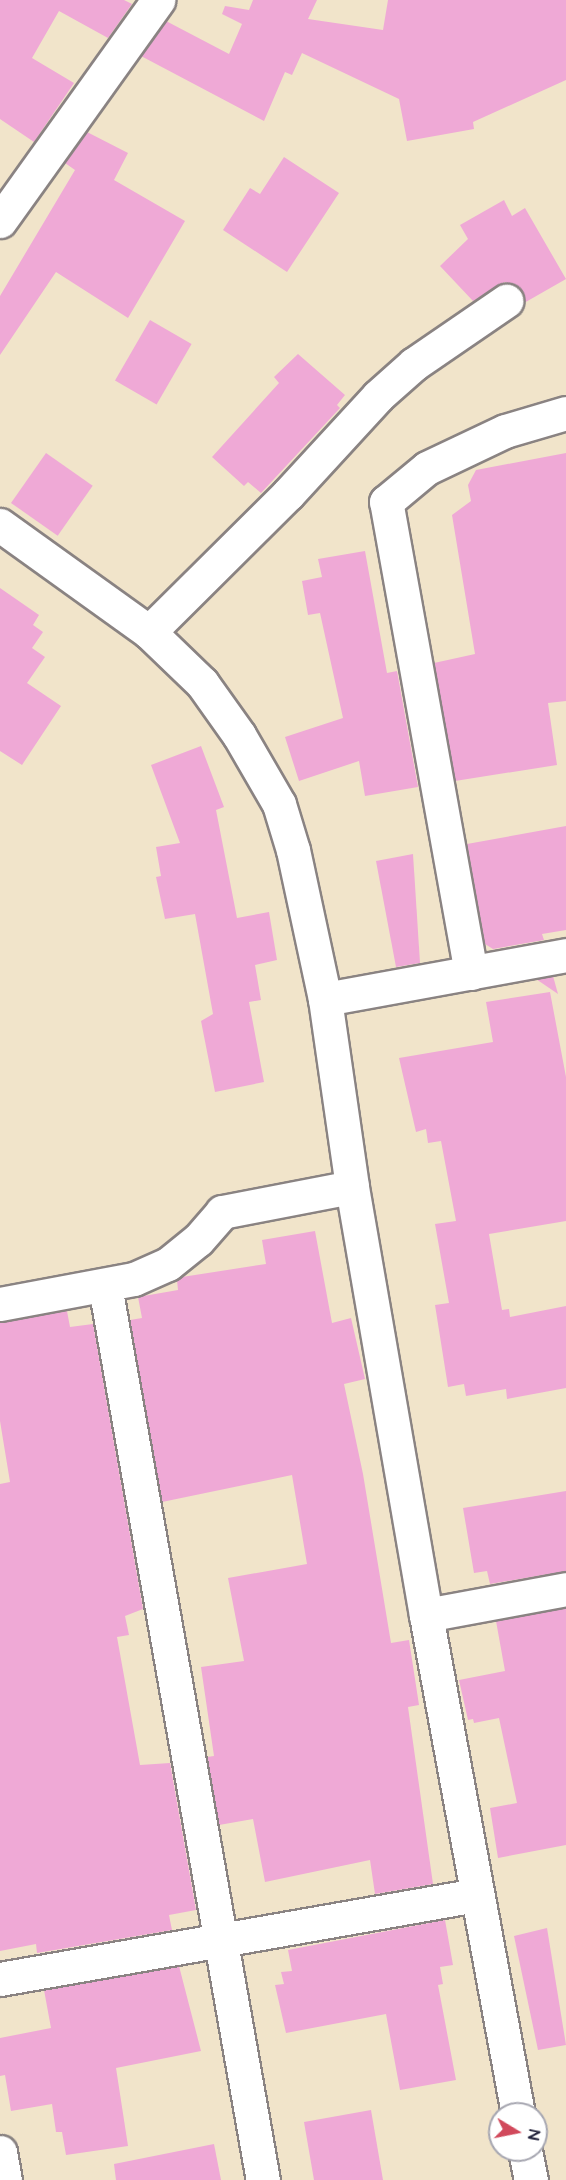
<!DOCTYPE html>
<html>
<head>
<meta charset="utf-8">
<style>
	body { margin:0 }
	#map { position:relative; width:566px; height:2180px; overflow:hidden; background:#f1e4ca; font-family:"Architects Daughter",sans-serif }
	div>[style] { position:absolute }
	.building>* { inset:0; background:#efa9d6; transform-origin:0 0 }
	.roads { filter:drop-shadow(2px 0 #8a8382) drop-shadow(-2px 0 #8a8382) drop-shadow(0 2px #8a8382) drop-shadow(0 -2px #8a8382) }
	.minor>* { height:33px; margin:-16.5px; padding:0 16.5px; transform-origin:16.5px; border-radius:16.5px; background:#fff }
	span { translate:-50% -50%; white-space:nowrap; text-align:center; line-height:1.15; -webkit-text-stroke:4.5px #fff; paint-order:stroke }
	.north { position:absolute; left:488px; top:2102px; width:60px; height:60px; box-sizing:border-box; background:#fff; border:2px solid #a7a7b1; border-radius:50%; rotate:100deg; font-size:16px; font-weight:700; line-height:24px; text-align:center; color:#22223b }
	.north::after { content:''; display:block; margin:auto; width:21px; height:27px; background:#d1495b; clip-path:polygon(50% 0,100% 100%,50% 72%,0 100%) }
</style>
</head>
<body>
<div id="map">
	<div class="building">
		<div style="clip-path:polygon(0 0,124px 0,132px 4px,108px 38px,59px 11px,32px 58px,74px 83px,34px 142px,0 119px)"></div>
		<div style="clip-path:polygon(253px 0,317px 0,308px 19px,383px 30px,388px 0,566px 0,566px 80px,473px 122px,474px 129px,407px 141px,399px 99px,302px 53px,292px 75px,285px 72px,264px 121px,141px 56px,166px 21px,229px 54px,242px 24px,222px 14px,225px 6px,249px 10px)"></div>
		<div style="clip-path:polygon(87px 132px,128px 153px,114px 180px,185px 221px,128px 318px,56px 272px,0 355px,0 296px,75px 170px,65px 163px)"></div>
		<div style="clip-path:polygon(284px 157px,339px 193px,287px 272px,223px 230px,250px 188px,260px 194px)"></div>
		<div style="clip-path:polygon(504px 200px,512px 216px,525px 208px,566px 279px,524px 303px,521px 290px,505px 282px,473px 301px,440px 266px,468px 239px,460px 225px)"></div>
		<div style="left:150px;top:320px;width:48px;height:70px;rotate:30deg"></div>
		<div style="clip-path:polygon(298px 354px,345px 395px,337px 405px,340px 408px,261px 493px,248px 482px,244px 486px,212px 457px,279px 383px,274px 377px)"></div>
		<div style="left:46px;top:453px;width:57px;height:61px;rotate:35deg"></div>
		<div style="clip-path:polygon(566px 453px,566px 701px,548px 703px,557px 765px,455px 781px,434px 663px,475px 654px,452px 515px,471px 501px,468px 485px,476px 470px)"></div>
		<div style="clip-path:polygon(365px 551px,387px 673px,397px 671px,418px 787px,365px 796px,359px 761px,299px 781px,285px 737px,343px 718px,320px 613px,308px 615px,302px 581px,322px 577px,318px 559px)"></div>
		<div style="clip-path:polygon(0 588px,39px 615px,33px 625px,43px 632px,32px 648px,45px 657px,27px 683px,61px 706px,22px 765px,0 751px)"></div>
		<div style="clip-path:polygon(201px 746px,224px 807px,216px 810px,237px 918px,269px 912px,277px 960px,255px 965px,261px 1000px,249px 1002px,264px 1082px,215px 1092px,201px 1021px,213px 1014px,195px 914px,165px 919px,156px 877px,161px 876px,156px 847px,180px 843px,151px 765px)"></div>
		<div style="clip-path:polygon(566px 826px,566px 930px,542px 934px,544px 940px,493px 949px,485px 944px,467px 844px)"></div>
		<div style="clip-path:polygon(413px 854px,420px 963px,396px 967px,376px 861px)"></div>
		<div style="clip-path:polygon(553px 976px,558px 994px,536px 979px)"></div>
		<div style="clip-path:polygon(550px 992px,566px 1077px,566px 1221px,489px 1234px,502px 1310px,509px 1309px,510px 1317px,566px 1306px,566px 1388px,507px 1399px,506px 1389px,466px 1396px,464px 1384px,448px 1387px,435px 1305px,449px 1303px,435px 1224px,456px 1221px,441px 1141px,428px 1143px,426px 1129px,416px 1132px,399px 1058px,493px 1042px,486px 1002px)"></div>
		<div style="clip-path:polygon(315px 1231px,332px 1323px,351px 1318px,365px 1379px,344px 1384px,363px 1474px,391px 1643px,409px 1640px,419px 1705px,408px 1707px,433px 1884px,375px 1894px,370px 1860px,265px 1882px,253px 1819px,219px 1825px,207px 1757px,214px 1756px,201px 1667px,244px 1661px,228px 1578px,307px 1564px,292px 1475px,162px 1502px,130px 1320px,142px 1318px,138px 1297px,178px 1290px,177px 1280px,182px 1277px,266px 1264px,262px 1240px)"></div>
		<div style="clip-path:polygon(67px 1311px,70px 1327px,93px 1324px,143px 1609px,125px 1616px,129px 1635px,117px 1637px,140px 1765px,170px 1763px,196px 1910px,169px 1915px,172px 1930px,37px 1953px,36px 1944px,0 1951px,0 1484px,10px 1482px,0 1421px,0 1322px)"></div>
		<div style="clip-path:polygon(566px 1491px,566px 1571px,490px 1584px,487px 1571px,474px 1573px,463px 1508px)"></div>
		<div style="clip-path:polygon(566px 1608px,566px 1845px,498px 1858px,490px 1808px,517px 1803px,499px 1718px,474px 1723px,473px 1719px,468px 1720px,459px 1680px,505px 1671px,496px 1621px)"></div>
		<div style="clip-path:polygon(445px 1920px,453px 1965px,440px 1967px,443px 1984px,438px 1985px,456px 2080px,400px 2090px,386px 2014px,286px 2033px,275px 1985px,284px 1984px,281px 1972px,292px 1971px,288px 1950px)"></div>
		<div style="clip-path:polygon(547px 1928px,566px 2045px,538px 2050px,514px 1936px)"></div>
		<div style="clip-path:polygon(179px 1966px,201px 2051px,116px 2068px,128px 2146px,66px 2155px,62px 2132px,56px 2132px,52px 2104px,11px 2111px,5px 2075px,0 2076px,0 2038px,51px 2028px,44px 1990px)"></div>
		<div style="clip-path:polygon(371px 2110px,383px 2180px,314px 2180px,304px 2122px)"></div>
		<div style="clip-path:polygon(214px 2144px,221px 2180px,116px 2180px,114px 2164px)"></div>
	</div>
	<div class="roads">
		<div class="minor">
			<div style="left:0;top:221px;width:272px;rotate:-54.4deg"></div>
			<div style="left:0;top:525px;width:183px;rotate:35.7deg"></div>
			<div style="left:149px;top:632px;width:74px;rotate:43.9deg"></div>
			<div style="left:202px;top:683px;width:64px;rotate:54.6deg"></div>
			<div style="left:239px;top:735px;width:80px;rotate:59.9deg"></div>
			<div style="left:279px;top:804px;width:48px;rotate:73.1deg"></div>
			<div style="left:293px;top:850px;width:152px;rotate:77.9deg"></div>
			<div style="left:325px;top:999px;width:190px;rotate:81.8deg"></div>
			<div style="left:352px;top:1187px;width:434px;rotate:80.2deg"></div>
			<div style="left:426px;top:1615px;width:507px;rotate:79.55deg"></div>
			<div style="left:149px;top:632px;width:196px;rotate:-44.8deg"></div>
			<div style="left:288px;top:494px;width:133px;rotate:-47.4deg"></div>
			<div style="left:378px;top:396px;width:48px;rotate:-41.6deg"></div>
			<div style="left:414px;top:364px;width:112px;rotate:-34.4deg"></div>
			<div style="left:471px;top:973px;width:479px;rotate:-100.2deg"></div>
			<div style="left:386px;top:502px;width:53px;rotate:-39.7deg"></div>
			<div style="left:427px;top:468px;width:86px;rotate:-25.4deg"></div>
			<div style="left:505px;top:431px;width:64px;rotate:-16.4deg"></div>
			<div style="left:325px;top:999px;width:245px;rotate:-10.3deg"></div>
			<div style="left:105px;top:1286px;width:908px;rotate:79.98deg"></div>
			<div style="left:0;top:1304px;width:136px;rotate:-10.6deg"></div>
			<div style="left:134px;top:1279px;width:37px;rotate:-24deg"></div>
			<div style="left:168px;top:1264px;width:38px;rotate:-39deg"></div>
			<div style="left:198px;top:1240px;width:37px;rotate:-49deg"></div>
			<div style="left:222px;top:1212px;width:132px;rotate:-10.9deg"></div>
			<div style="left:426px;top:1615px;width:142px;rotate:-10.5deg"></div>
			<div style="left:0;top:1979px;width:484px;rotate:-10deg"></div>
			<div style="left:525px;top:2150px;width:31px;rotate:79deg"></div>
			<div style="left:0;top:2152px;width:28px;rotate:80deg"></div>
		</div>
	</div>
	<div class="north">N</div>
</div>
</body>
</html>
